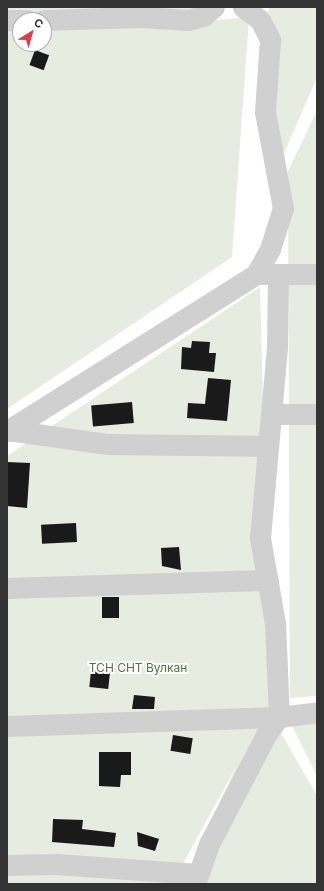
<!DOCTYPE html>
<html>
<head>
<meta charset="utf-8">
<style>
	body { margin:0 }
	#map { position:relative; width:324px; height:891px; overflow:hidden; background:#fff; font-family:Inter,sans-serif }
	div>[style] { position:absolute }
	.green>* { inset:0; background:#e6ecdf }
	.building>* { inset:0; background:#1a1a1a; transform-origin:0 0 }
	.minor>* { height:21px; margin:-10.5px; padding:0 10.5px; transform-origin:10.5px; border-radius:10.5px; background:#d0d0d0 }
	span { translate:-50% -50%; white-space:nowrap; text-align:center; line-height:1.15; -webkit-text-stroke:4px #fff; paint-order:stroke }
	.park-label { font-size:12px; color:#56703f }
	.frame { position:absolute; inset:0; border:8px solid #333; pointer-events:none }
	.north { position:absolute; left:12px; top:12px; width:40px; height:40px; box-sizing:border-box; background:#fff; border:1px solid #adadad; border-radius:50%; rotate:37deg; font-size:11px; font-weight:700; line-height:16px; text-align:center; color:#333 }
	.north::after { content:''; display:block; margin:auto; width:14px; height:18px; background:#e63946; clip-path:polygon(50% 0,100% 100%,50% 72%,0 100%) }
</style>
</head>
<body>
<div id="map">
	<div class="green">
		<div style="clip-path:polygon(evenodd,7px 7px,203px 7px,197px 22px,249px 17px,232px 257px,7px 409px,7px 7px,20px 20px,44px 20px,44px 44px,20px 44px,20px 20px)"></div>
		<div style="clip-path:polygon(267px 7px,317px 7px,317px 77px,273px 179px,269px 8px)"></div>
		<div style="clip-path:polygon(317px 111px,317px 696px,290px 698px,288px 171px)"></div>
		<div style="clip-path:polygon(260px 287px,271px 703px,277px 726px,317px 796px,317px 884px,182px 884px,237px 765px,172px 884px,7px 884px,7px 456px)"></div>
		<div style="clip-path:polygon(317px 717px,317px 776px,289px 720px)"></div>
	</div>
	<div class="building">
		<div style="left:35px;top:50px;width:15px;height:16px;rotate:20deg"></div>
		<div style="clip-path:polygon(192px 341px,210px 342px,209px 353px,216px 353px,214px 372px,181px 369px,182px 347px,191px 348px)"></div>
		<div style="clip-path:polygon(208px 378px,231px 380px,227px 421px,187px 418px,188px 403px,205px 404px)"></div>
		<div style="left:132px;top:402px;width:21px;height:41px;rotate:85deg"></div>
		<div style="clip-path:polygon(7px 462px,30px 463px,27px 508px,7px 506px)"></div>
		<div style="left:76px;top:523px;width:19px;height:35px;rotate:87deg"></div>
		<div style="clip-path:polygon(179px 547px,181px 570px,162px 566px,161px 548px)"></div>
		<div style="left:102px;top:597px;width:17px;height:21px"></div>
		<div style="left:91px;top:671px;width:19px;height:16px;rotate:6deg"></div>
		<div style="clip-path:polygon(134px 695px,155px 697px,154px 709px,132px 709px)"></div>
		<div style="left:173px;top:735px;width:20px;height:16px;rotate:9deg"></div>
		<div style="clip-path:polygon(99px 752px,131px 752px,131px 775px,121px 775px,120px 787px,99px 786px)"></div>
		<div style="clip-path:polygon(53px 819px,83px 820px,82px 829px,116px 833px,114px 847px,52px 842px)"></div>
		<div style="clip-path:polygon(137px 832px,159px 839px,155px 851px,138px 846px)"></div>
	</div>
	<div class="minor">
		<div style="left:243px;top:7px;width:21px;rotate:37deg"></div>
		<div style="left:260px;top:20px;width:22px;rotate:63deg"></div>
		<div style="left:270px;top:40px;width:72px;rotate:94deg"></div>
		<div style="left:265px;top:112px;width:98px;rotate:79.4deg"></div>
		<div style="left:283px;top:208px;width:43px;rotate:107.6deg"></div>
		<div style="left:270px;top:249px;width:29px;rotate:119deg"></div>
		<div style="left:7px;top:20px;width:20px"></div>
		<div style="left:44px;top:20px;width:97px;rotate:-1.8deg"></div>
		<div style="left:141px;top:17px;width:47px;rotate:3.7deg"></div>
		<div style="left:188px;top:20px;width:16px;rotate:-15deg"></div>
		<div style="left:203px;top:16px;width:14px;rotate:-39deg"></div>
		<div style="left:271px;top:414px;width:46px"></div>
		<div style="left:8px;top:430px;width:101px;rotate:8deg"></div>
		<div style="left:108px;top:444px;width:160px;rotate:0.7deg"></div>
		<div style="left:7px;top:431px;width:294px;rotate:-32.2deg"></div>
		<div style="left:256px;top:274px;width:61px"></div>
		<div style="left:7px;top:588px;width:261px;rotate:-1.8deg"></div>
		<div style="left:7px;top:726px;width:272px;rotate:-1.9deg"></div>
		<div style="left:279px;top:717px;width:38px;rotate:-7deg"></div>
		<div style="left:7px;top:865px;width:49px;rotate:-1.2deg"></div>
		<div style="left:56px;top:864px;width:142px;rotate:4deg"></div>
		<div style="left:195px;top:884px;width:42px;rotate:-70.7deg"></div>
		<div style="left:209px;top:844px;width:125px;rotate:-62.4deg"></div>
		<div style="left:267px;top:733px;width:20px;rotate:-53deg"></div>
		<div style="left:279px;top:717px;width:94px;rotate:-92.4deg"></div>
		<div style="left:275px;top:623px;width:86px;rotate:-100deg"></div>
		<div style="left:260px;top:538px;width:192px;rotate:-84.9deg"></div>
		<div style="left:277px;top:347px;width:73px;rotate:-89.2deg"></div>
	</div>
	<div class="park-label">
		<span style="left:138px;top:668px">ТСН СНТ Вулкан</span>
	</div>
	<div class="frame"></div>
	<div class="north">С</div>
</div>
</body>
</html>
